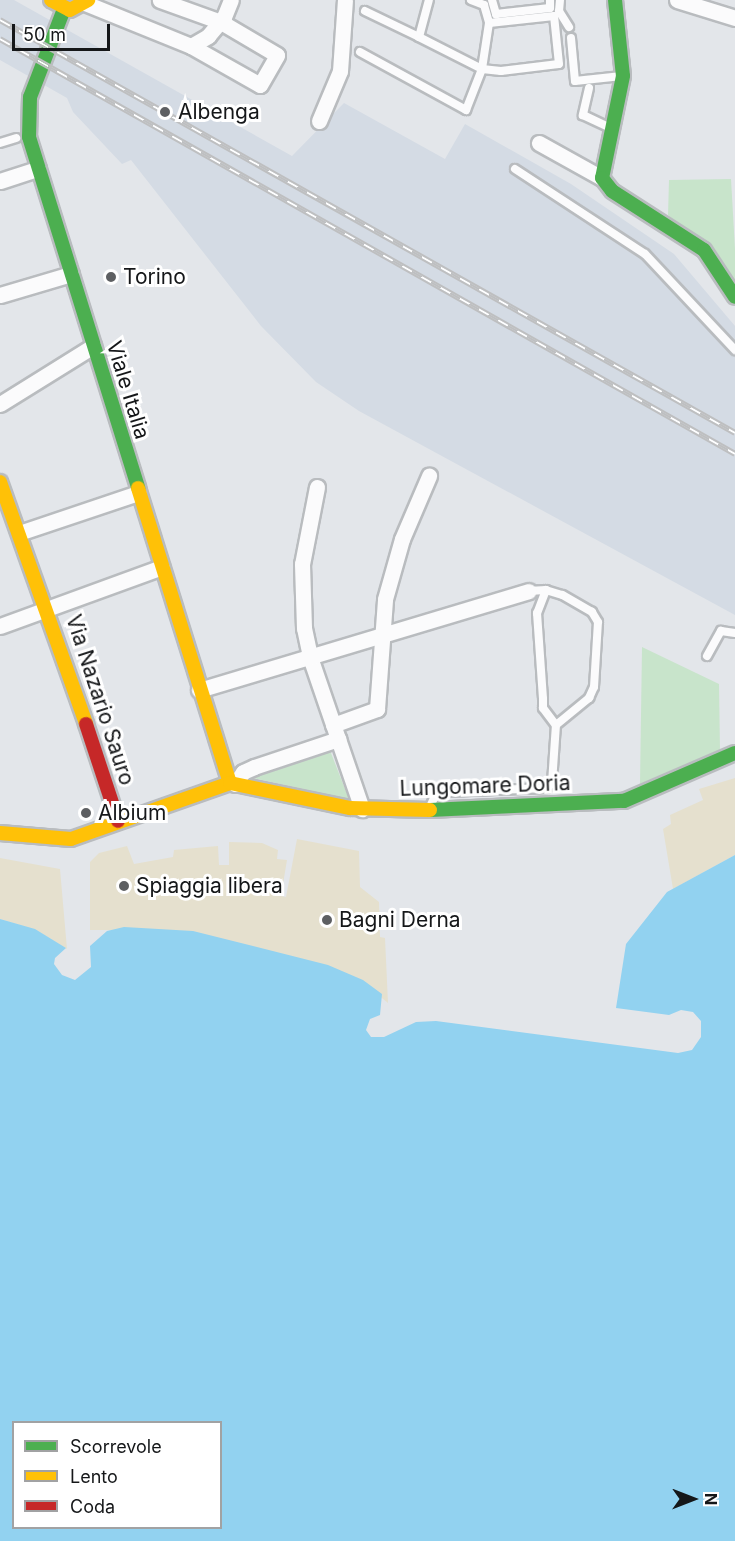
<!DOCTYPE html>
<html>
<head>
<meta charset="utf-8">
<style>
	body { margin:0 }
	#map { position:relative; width:735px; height:1541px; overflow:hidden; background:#e3e6ea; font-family:Inter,sans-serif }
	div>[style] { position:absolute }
	.built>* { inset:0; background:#d4dbe4 }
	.green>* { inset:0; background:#c8e4cb }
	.sand>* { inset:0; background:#e5e0ce }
	.water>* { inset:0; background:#92d2f0 }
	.roads { filter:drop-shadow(2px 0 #b9bcbf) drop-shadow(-2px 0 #b9bcbf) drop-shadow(0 2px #b9bcbf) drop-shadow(0 -2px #b9bcbf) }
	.lane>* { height:8px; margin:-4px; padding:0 4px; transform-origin:4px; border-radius:4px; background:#fbfbfc }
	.street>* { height:15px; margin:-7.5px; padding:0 7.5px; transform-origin:7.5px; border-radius:7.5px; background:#fbfbfc }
	.fast>* { height:14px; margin:-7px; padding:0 7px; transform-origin:7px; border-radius:7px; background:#4caf50 }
	.slow>* { height:14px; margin:-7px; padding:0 7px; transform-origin:7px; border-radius:7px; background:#ffc107 }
	.jam>* { height:14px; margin:-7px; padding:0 7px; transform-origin:7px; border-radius:7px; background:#c62828 }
	.rail>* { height:6px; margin-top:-3px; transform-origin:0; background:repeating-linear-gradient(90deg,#fff 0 11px,#bebfc0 0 22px); box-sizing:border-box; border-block:2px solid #bebfc0 }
	.dots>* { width:16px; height:16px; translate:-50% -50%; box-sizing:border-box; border:3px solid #fff; border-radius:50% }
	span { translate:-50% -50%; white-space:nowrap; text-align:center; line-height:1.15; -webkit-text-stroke:6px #fff; paint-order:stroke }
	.poi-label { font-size:21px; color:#151719 }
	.left { translate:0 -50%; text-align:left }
	.street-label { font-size:21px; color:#151719 }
	.legend { position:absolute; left:12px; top:1421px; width:210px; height:108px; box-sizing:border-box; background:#fff; border:2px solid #a1a2a3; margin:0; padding:8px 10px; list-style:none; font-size:18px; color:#151719 }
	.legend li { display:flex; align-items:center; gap:12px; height:30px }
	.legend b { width:30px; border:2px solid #a1a2a3 }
	.north { position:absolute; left:663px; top:1469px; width:60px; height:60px; -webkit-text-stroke:4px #fff; paint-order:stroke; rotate:90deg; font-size:16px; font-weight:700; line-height:24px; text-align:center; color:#151719 }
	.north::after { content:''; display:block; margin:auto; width:21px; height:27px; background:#151719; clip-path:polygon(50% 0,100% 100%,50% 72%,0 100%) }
	.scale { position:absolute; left:12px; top:24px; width:98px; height:27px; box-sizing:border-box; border:3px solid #151719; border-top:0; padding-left:8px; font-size:18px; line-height:21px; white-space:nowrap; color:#151719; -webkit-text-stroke:4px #fff; paint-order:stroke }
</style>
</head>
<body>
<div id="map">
	<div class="built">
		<div style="clip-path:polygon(0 0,14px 0,292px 156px,344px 103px,445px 159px,465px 124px,571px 184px,674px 254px,735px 326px,735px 615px,359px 411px,316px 382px,261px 326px,131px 160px,122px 164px,73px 112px,67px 98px,0 60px)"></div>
	</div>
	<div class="green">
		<div style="clip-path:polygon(731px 179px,735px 249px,735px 285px,668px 215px,669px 180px)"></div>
		<div style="clip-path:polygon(642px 647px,719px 684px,720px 751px,640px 784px)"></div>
		<div style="clip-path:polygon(329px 748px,349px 799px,253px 778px,253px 774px)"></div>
	</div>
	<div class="sand">
		<div style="clip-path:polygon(735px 778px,735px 855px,673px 889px,663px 829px,671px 824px,670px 815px,703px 800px,699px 789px)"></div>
		<div style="clip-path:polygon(297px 839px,359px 851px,360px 887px,379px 902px,380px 937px,385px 938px,388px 1003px,377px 994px,157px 930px,90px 930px,90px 862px,99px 853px,127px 846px,134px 864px,173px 857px,174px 850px,218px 846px,219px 865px,229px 865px,229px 842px,262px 843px,278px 850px,277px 859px,287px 860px,281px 896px,286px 897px)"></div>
		<div style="clip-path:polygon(0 858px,60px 869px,67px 949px,36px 930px,0 919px)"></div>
	</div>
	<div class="water">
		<div style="clip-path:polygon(evenodd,735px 855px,735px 1541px,0 1541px,0 919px,35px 929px,66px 948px,55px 958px,54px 964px,62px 975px,75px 980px,91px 967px,90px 946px,107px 931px,124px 927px,193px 931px,328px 965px,363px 980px,382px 994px,380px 1015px,370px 1019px,366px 1030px,371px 1037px,384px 1037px,416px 1022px,436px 1021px,678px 1053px,692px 1050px,701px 1037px,701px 1021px,693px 1012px,681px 1010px,669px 1015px,616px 1008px,626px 944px,667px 892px,735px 855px,14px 1422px,220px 1422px,220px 1528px,14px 1528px,14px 1422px)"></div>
	</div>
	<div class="roads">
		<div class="lane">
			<div style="left:471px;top:0;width:14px;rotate:21deg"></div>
			<div style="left:484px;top:5px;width:19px;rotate:74deg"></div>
			<div style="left:489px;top:23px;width:47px;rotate:98.7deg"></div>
			<div style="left:482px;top:69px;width:19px;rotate:6deg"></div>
			<div style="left:501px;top:71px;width:58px;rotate:-6.9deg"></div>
			<div style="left:559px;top:64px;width:48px;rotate:-95.9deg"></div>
			<div style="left:554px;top:16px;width:65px;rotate:173.9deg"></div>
			<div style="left:492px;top:0;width:15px;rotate:74deg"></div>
			<div style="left:496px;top:14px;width:54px;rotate:-6.3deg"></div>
			<div style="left:550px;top:8px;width:8px;rotate:-90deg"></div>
			<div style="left:560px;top:0;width:11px;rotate:95deg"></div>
			<div style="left:559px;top:11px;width:19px;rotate:58deg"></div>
			<div style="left:365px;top:11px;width:60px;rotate:25.7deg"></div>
			<div style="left:419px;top:37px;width:38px;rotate:-75deg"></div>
			<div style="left:571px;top:38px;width:43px;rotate:84.7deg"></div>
			<div style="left:575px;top:81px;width:47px;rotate:-6.1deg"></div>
			<div style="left:360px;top:52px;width:121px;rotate:28.7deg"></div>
			<div style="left:466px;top:110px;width:44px;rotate:-68.7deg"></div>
			<div style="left:482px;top:69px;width:71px;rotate:-153.1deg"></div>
			<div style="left:589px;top:88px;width:28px;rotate:103deg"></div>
			<div style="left:583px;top:115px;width:29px;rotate:25deg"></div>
			<div style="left:0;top:143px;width:17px;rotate:-17deg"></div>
			<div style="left:515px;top:169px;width:155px;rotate:33.2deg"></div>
			<div style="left:645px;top:254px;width:132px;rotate:46.8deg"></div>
			<div style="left:546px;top:590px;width:25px;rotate:111deg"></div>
			<div style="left:537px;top:613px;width:86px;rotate:86deg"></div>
			<div style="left:543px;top:699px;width:9px;rotate:90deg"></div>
			<div style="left:543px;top:708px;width:21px;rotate:53deg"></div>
			<div style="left:707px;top:656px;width:29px;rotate:-61deg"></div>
			<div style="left:721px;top:631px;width:14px;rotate:8deg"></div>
			<div style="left:430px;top:807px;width:10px;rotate:-66deg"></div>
			<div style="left:434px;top:798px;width:13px;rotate:-27deg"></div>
			<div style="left:446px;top:792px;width:101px;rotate:-2.3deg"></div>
			<div style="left:547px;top:788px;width:7px;rotate:-45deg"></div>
			<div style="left:552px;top:783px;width:58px;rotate:-86.1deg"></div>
			<div style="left:556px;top:725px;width:43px;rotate:-39.3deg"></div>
			<div style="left:589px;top:698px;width:12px;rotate:-66deg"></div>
			<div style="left:594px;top:687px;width:65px;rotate:-86.5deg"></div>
			<div style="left:598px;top:622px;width:12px;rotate:-121deg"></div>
			<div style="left:592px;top:612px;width:34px;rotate:-150deg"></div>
			<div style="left:562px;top:595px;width:17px;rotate:-163deg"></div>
			<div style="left:546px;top:590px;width:18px;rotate:177deg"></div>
		</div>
		<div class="street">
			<div style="left:677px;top:0;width:61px;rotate:17.2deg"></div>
			<div style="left:85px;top:3px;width:114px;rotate:22.1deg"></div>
			<div style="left:191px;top:46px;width:79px;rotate:29.5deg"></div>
			<div style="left:260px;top:85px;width:34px;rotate:-60deg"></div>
			<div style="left:277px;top:55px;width:65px;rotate:-149.5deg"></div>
			<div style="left:221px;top:22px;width:65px;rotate:-160.2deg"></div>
			<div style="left:191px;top:46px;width:20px;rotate:-30deg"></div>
			<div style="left:208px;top:36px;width:25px;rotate:-50deg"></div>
			<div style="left:224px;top:17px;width:18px;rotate:-68deg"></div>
			<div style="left:319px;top:121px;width:54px;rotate:-67.2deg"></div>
			<div style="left:340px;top:71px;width:71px;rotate:-86deg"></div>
			<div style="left:539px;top:143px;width:72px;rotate:29.1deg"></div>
			<div style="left:0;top:181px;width:40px;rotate:-18deg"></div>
			<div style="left:0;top:295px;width:74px;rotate:-16.5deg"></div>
			<div style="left:0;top:404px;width:110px;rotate:-31.9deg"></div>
			<div style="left:317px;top:487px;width:78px;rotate:101deg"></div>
			<div style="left:302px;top:564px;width:64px;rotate:88.2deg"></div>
			<div style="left:304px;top:628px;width:30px;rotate:78deg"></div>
			<div style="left:310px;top:657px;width:161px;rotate:71.1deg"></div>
			<div style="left:19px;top:533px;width:126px;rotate:-18.6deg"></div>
			<div style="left:0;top:626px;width:172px;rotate:-20deg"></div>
			<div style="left:199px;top:690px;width:344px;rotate:-16.7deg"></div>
			<div style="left:333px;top:725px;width:47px;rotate:-20deg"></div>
			<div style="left:377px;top:709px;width:110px;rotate:-85.8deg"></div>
			<div style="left:385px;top:599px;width:62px;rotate:-74.2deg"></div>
			<div style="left:402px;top:539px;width:69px;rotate:-66.8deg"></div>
			<div style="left:235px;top:784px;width:14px;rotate:-56deg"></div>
			<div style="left:243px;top:772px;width:12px;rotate:-24deg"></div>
			<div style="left:254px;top:767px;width:89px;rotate:-18.4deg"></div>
		</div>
		<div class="fast">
			<div style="left:615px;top:0;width:76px;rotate:84deg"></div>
			<div style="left:623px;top:76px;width:104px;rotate:101.6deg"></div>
			<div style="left:602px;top:178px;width:16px;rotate:52deg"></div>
			<div style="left:612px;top:191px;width:109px;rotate:32.7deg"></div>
			<div style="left:704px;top:250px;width:56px;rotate:56.6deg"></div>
			<div style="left:64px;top:9px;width:94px;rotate:111.1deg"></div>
			<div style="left:30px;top:97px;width:40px;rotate:91.4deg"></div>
			<div style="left:29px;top:137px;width:368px;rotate:72.7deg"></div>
			<div style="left:430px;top:810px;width:194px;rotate:-2.7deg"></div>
			<div style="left:624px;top:801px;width:121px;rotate:-23.4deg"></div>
		</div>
		<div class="slow">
			<div style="left:51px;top:0;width:21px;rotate:28deg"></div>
			<div style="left:70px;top:10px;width:21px;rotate:-29deg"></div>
			<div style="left:0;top:482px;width:257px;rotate:70.4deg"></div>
			<div style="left:138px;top:488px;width:309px;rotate:72.7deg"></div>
			<div style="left:0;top:833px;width:71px;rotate:4.8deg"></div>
			<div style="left:71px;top:839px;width:169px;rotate:-19.4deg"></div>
			<div style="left:230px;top:783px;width:123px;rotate:11.8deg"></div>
			<div style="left:350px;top:808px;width:80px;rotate:1.4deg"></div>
		</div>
		<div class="jam">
			<div style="left:86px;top:724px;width:102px;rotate:71.7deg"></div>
		</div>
	</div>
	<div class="rail">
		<div style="left:0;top:20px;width:843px;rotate:29.33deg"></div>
		<div style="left:0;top:39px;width:844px;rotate:29.45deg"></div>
	</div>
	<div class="dots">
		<div style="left:165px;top:112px;background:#5d5f62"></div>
		<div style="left:111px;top:277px;background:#5d5f62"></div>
		<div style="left:86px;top:813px;background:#5d5f62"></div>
		<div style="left:124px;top:886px;background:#5d5f62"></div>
		<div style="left:327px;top:920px;background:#5d5f62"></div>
	</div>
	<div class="poi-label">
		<span class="left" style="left:178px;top:112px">Albenga</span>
		<span class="left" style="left:123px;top:277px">Torino</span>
		<span class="left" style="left:98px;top:813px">Albium</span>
		<span class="left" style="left:136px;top:886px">Spiaggia libera</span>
		<span class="left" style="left:339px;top:920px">Bagni Derna</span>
	</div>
	<div class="street-label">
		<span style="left:128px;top:390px;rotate:73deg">Viale Italia</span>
		<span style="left:100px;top:700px;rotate:72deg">Via Nazario Sauro</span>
		<span style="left:485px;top:786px;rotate:-2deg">Lungomare Doria</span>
	</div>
	<ul class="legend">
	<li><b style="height:8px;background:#4caf50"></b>Scorrevole</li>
	<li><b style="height:8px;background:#ffc107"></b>Lento</li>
	<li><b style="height:8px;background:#c62828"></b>Coda</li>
	</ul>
	<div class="north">N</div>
	<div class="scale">50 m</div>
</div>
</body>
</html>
